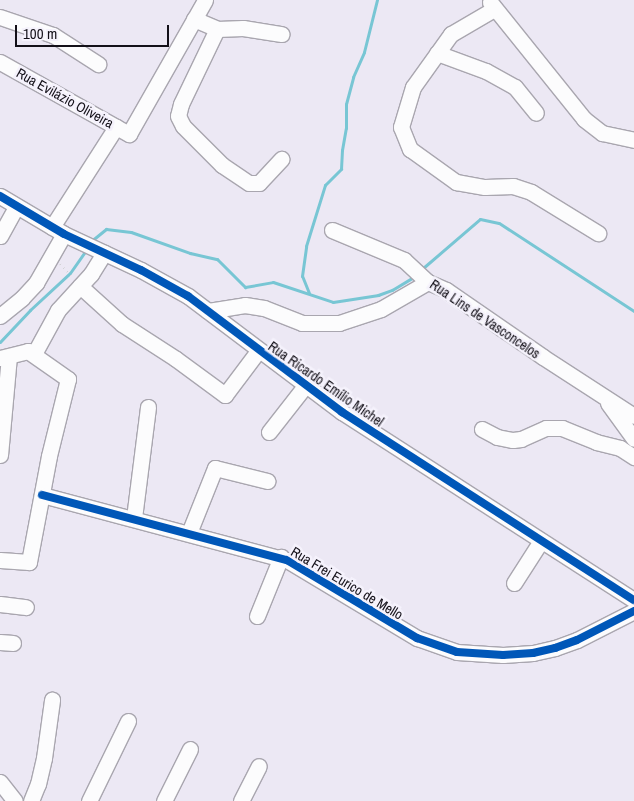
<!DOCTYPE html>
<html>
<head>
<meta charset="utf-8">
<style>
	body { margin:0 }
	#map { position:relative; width:634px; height:801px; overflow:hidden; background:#ece8f4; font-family:"Archivo Narrow",sans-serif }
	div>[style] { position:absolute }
	.stream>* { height:3px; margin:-1.5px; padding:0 1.5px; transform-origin:1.5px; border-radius:1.5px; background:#78c6d4 }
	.path>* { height:2px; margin-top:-1px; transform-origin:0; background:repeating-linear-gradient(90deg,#d2d1d5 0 1px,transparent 0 5px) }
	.roads { filter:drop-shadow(1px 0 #a9a6af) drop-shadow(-1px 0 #a9a6af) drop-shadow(0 1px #a9a6af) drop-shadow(0 -1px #a9a6af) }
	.minor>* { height:15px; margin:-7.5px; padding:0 7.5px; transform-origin:7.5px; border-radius:7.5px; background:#fcfcfd }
	.cycleway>* { height:8px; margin:-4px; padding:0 4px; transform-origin:4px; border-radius:4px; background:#0057b8 }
	span { translate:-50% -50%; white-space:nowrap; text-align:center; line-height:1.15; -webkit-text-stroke:5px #f5f2fc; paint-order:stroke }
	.street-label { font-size:14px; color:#131018 }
	.scale { position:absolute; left:15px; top:25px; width:154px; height:22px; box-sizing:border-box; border:2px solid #131018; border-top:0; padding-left:6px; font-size:15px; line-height:18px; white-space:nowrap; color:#131018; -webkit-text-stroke:4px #f5f2fc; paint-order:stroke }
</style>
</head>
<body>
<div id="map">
	<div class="stream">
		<div style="left:90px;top:242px;width:21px;rotate:-39deg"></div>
		<div style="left:106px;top:229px;width:25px;rotate:7deg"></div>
		<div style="left:131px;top:232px;width:63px;rotate:19.6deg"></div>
		<div style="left:190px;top:253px;width:28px;rotate:13deg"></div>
		<div style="left:217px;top:259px;width:40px;rotate:45deg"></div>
		<div style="left:245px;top:287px;width:28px;rotate:-10deg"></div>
		<div style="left:273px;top:282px;width:63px;rotate:18.4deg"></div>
		<div style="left:333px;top:302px;width:46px;rotate:-8.8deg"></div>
		<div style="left:378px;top:295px;width:15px;rotate:-20deg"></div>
		<div style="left:392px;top:290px;width:23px;rotate:-31deg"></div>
		<div style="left:423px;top:268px;width:75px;rotate:-40.7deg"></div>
		<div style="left:480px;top:219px;width:19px;rotate:12deg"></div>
		<div style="left:499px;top:223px;width:161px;rotate:33.1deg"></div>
		<div style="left:309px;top:293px;width:18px;rotate:-112deg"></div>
		<div style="left:302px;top:276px;width:30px;rotate:-82deg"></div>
		<div style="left:306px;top:246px;width:64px;rotate:-72.7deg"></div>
		<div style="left:325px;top:185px;width:23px;rotate:-45deg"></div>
		<div style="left:341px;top:169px;width:19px;rotate:-87deg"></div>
		<div style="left:342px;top:150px;width:22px;rotate:-80deg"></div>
		<div style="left:346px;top:128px;width:24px;rotate:-90deg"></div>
		<div style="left:346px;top:104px;width:28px;rotate:-75deg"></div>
		<div style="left:353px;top:77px;width:27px;rotate:-66deg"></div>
		<div style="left:364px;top:52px;width:54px;rotate:-76deg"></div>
		<div style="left:0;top:342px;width:44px;rotate:-46.8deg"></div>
		<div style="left:30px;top:310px;width:54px;rotate:-42.8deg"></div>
		<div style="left:70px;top:273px;width:28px;rotate:-55deg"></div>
	</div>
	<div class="path">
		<div style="left:60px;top:264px;width:18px;rotate:47deg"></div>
	</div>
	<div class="roads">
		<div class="minor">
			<div style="left:490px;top:2px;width:150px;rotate:51.2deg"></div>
			<div style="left:584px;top:119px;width:23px;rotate:38deg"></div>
			<div style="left:602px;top:133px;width:33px;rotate:12deg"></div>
			<div style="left:494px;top:9px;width:50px;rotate:149.8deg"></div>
			<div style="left:451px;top:34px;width:65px;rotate:125.6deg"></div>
			<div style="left:413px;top:87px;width:42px;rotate:106.7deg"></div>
			<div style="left:401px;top:127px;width:24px;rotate:68deg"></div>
			<div style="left:410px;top:149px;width:57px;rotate:35.7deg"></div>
			<div style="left:456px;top:182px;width:29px;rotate:10deg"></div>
			<div style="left:485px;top:187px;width:28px;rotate:-2deg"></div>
			<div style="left:513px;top:186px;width:19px;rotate:18deg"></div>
			<div style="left:531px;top:192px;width:79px;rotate:31.5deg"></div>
			<div style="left:0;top:17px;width:56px;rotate:18.8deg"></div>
			<div style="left:53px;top:35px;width:54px;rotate:32.8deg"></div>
			<div style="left:194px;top:19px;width:25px;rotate:23deg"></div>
			<div style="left:217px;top:29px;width:83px;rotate:115.6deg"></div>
			<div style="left:181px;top:104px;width:12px;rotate:104deg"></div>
			<div style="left:178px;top:116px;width:11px;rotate:63deg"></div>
			<div style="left:183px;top:126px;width:55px;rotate:45deg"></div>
			<div style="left:222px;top:165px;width:32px;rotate:34deg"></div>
			<div style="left:249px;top:183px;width:10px"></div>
			<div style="left:259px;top:183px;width:33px;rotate:-47deg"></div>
			<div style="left:217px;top:29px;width:26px;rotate:-2deg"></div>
			<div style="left:243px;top:28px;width:39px;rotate:9deg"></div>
			<div style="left:437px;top:53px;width:52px;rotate:20.2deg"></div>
			<div style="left:486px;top:71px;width:33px;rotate:29deg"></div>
			<div style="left:515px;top:87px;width:33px;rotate:51deg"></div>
			<div style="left:0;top:62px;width:148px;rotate:29.2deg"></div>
			<div style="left:129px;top:134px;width:154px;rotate:-60.4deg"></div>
			<div style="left:0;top:196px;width:74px;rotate:30.7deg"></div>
			<div style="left:64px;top:234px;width:85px;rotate:25.1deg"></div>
			<div style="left:141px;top:270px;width:54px;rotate:29deg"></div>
			<div style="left:188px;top:296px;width:193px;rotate:37deg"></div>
			<div style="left:342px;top:412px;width:347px;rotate:32.8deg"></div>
			<div style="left:52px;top:227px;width:119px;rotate:-57.4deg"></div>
			<div style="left:332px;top:230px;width:78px;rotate:22.6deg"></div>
			<div style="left:404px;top:260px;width:33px;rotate:43deg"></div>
			<div style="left:428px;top:282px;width:20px;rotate:24deg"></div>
			<div style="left:446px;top:290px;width:118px;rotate:34.6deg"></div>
			<div style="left:543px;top:357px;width:108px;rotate:33deg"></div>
			<div style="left:0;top:236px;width:33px;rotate:-61deg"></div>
			<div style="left:80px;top:286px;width:57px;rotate:42.1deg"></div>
			<div style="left:122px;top:324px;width:64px;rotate:32.9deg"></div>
			<div style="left:176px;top:359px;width:61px;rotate:36.3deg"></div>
			<div style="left:225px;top:395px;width:55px;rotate:-53.1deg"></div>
			<div style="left:208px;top:311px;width:37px;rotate:-9deg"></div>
			<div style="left:245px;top:305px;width:19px;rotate:9deg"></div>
			<div style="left:264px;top:308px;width:41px;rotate:21.5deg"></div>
			<div style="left:302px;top:323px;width:37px"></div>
			<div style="left:339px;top:323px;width:44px;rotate:-18.4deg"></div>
			<div style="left:381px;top:309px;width:54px;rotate:-29.9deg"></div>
			<div style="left:0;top:316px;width:28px;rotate:-39deg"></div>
			<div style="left:22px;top:298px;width:21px;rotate:-47deg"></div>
			<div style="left:36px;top:283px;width:56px;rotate:-60.3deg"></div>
			<div style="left:34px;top:354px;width:50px;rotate:-61.4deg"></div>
			<div style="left:58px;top:310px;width:49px;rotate:-47.5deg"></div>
			<div style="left:91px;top:274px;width:25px;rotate:-58deg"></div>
			<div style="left:0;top:358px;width:29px;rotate:-14deg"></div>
			<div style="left:28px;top:351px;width:49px;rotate:35deg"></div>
			<div style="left:68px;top:379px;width:79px;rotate:103.9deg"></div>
			<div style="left:49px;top:456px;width:108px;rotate:100.7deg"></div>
			<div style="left:29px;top:562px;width:29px;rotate:-176deg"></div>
			<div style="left:608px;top:403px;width:44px;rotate:54.2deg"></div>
			<div style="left:482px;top:429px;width:17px;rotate:28deg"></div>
			<div style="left:497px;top:437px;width:16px;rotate:11deg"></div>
			<div style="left:513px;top:440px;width:8px;rotate:-7deg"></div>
			<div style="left:521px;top:439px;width:27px;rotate:-24deg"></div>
			<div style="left:546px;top:428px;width:16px"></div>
			<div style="left:562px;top:428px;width:37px;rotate:22deg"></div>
			<div style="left:596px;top:442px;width:25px;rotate:14deg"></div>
			<div style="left:620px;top:448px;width:17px;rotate:33deg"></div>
			<div style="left:269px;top:432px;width:58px;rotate:-52deg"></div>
			<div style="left:0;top:455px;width:98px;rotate:-84.8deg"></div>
			<div style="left:42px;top:495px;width:253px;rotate:14.9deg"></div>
			<div style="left:287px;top:560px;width:152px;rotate:31deg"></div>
			<div style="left:417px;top:638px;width:42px;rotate:19.3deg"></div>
			<div style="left:457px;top:652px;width:46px;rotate:3.7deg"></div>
			<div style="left:503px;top:655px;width:30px;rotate:-4deg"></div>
			<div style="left:533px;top:653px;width:23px;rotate:-13deg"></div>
			<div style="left:555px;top:648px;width:23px;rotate:-20deg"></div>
			<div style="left:577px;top:640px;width:64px;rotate:-27deg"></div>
			<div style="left:134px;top:518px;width:112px;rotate:-82.8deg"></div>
			<div style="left:189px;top:533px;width:70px;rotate:-68.2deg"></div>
			<div style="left:215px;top:468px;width:54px;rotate:14deg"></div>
			<div style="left:514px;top:583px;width:50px;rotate:-57.3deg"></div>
			<div style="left:0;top:604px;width:26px;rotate:7deg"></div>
			<div style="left:257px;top:616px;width:64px;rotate:-67.9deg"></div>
			<div style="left:0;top:642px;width:13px;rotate:4deg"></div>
			<div style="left:0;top:782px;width:24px;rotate:52deg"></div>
			<div style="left:31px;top:801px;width:18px;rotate:-68deg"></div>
			<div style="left:38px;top:784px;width:27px;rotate:-77deg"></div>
			<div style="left:44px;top:758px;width:59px;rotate:-82.1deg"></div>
			<div style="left:89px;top:801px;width:89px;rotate:-64deg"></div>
			<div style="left:164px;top:801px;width:58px;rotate:-63.4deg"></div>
			<div style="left:241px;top:801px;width:39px;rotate:-63deg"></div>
		</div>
	</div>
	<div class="cycleway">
		<div style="left:0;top:196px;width:74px;rotate:30.7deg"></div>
		<div style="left:64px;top:234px;width:85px;rotate:25.1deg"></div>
		<div style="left:141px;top:270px;width:54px;rotate:29deg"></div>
		<div style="left:188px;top:296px;width:193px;rotate:37deg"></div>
		<div style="left:342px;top:412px;width:347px;rotate:32.8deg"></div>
		<div style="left:42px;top:495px;width:253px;rotate:14.9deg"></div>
		<div style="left:287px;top:560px;width:152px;rotate:31deg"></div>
		<div style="left:417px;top:638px;width:42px;rotate:19.3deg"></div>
		<div style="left:457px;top:652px;width:46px;rotate:3.7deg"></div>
		<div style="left:503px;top:655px;width:30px;rotate:-4deg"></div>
		<div style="left:533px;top:653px;width:23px;rotate:-13deg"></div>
		<div style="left:555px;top:648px;width:23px;rotate:-20deg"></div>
		<div style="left:577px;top:640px;width:64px;rotate:-27deg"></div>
	</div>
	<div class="street-label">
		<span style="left:65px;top:98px;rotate:29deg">Rua Evilázio Oliveira</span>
		<span style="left:485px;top:319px;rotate:34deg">Rua Lins de Vasconcelos</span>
		<span style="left:326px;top:384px;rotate:35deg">Rua Ricardo Emílio Michel</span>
		<span style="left:347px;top:583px;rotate:31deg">Rua Frei Eurico de Mello</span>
	</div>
	<div class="scale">100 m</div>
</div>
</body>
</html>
